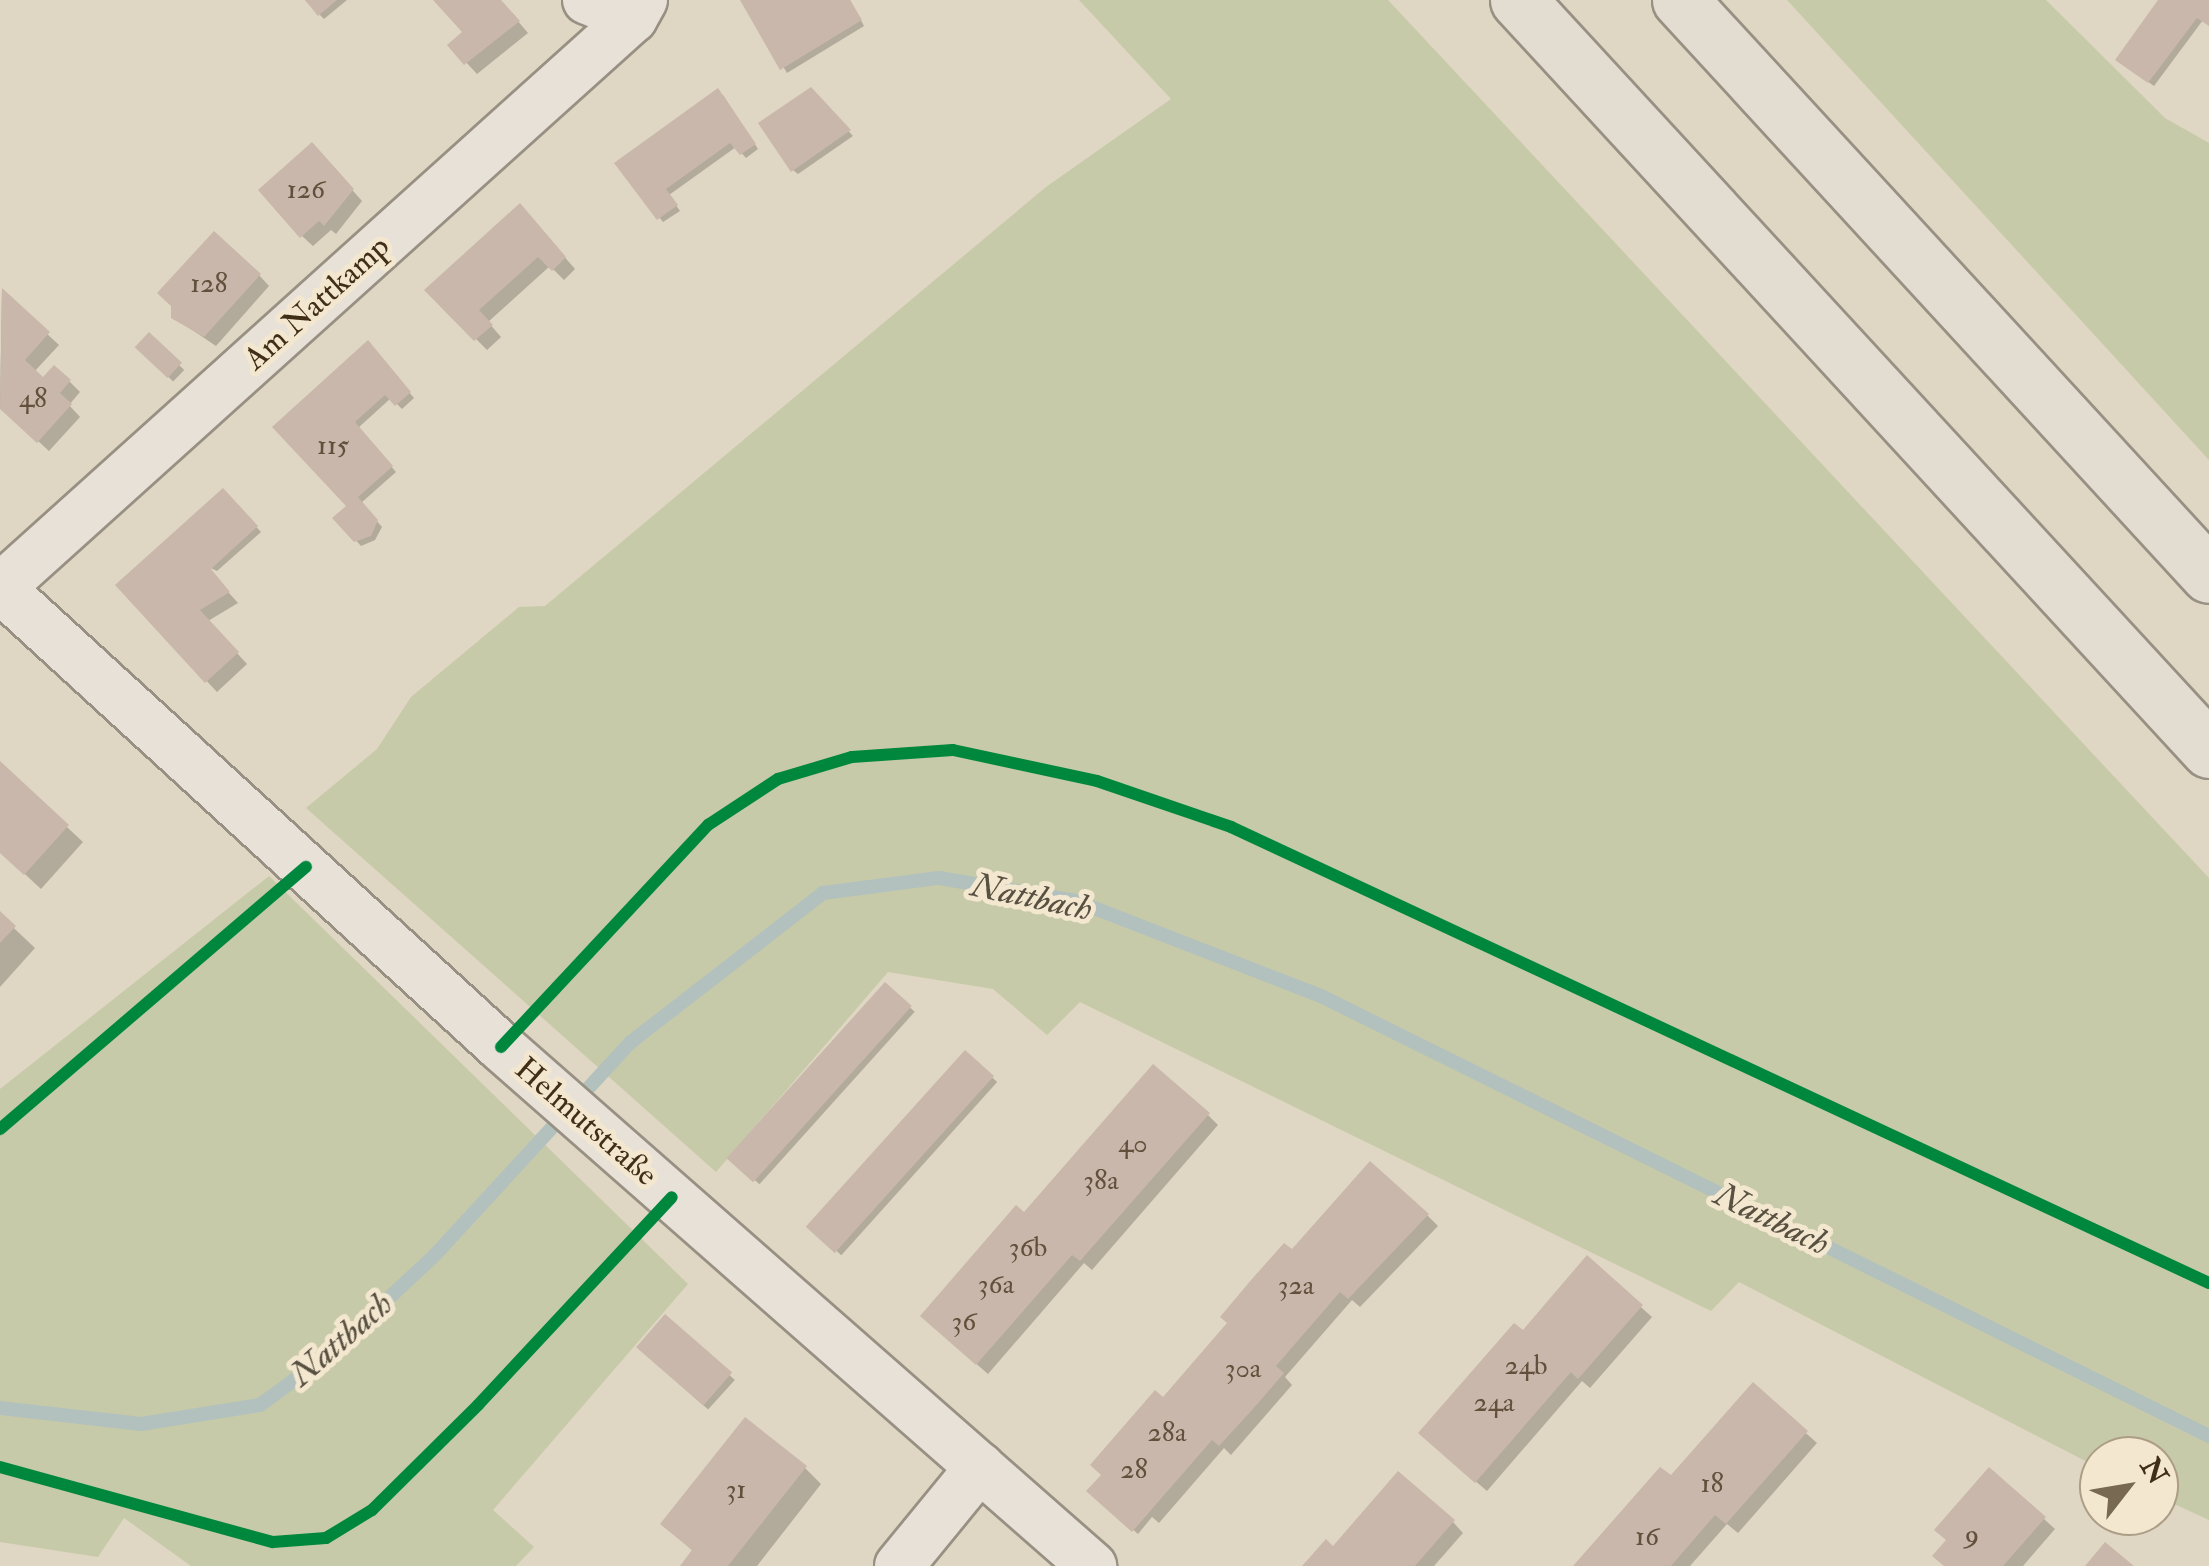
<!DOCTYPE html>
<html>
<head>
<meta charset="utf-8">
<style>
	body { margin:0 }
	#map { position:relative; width:2209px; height:1566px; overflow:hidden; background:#dfd6c3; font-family:"IM FELL Double Pica",serif }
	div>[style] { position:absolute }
	.green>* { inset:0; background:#c7caa8 }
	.shadow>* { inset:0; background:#0003; transform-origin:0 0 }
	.stream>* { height:14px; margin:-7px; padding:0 7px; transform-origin:7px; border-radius:7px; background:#b2c1bd }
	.building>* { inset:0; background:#c8b7aa; transform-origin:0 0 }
	.roads { filter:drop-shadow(2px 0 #989083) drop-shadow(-2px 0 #989083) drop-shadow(0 2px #989083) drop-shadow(0 -2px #989083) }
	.street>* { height:48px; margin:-24px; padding:0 24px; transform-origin:24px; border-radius:24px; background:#e7e1d7 }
	.highway>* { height:55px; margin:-27.5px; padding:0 27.5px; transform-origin:27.5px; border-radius:27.5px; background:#e2dcd1 }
	.cycleway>* { height:12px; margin:-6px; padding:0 6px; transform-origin:6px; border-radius:6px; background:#00873e }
	span { translate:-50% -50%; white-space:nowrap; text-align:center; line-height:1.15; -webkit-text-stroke:10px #f3e7d0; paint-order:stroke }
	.number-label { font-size:28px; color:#63503c }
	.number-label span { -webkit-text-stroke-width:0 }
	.street-label { font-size:32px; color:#412e17 }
	.water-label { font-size:35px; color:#585040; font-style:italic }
	.north { position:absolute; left:2079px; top:1436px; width:100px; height:100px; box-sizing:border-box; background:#f3e7d0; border:2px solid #ac9d86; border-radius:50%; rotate:59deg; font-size:28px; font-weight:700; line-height:40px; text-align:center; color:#412e17 }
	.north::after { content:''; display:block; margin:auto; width:35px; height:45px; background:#786953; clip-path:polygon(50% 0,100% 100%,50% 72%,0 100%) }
</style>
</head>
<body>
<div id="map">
	<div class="green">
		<div style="clip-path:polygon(1079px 0,1388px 0,2209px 878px,2209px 1520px,2159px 1497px,2159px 1456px,2099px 1456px,2099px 1468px,1739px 1282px,1711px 1311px,1080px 1002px,1047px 1035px,993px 989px,888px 972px,716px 1172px,306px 808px,377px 749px,411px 697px,519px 607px,545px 606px,1046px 187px,1171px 99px)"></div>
		<div style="clip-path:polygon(1787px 0,2046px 0,2165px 118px,2209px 143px,2209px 460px)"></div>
		<div style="clip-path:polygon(269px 876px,688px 1284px,493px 1510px,534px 1547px,516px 1566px,191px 1566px,124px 1518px,98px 1557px,0 1542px,0 1089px)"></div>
	</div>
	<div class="shadow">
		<div style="clip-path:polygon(305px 0,347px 0,324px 19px)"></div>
		<div style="clip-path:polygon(437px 0,500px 0,528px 33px,477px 74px,451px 46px,465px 33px)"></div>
		<div style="clip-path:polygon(743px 0,850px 0,864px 26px,787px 73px)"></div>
		<div style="clip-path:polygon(2161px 0,2209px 0,2209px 25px,2203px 20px,2154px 86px,2123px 64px)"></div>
		<div style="clip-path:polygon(811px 90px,853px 136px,798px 174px,793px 170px)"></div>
		<div style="clip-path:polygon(723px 95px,758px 149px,746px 158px,736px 147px,669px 195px,680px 211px,663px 222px,617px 163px)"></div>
		<div style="clip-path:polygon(322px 156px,362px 201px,336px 234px,331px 230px,313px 246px,302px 236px)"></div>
		<div style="clip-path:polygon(530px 217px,575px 269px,564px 280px,550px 266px,488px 322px,501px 337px,487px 350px,428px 290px)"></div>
		<div style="clip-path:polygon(259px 275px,269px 286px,216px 346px,173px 317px)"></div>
		<div style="clip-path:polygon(2px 292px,59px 345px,34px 372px,43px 381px,70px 382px,80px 392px,69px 405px,80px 417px,49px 451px,0 406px)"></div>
		<div style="left:149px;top:336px;width:49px;height:16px;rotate:44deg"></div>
		<div style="clip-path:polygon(368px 344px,414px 398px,402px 409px,391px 398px,358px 428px,396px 472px,361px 503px,382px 527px,375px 540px,361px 546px,336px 518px,349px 506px,276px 428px)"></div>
		<div style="clip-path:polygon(223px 491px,261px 532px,217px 571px,204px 565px,238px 603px,208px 621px,247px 664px,217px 692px,118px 586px)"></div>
		<div style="clip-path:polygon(0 765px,83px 842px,41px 889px,0 851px)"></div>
		<div style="clip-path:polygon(0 915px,35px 948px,0 987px)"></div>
		<div style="left:885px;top:985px;width:40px;height:232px;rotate:42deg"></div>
		<div style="left:966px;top:1054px;width:42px;height:233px;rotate:42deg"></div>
		<div style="clip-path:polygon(1208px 1115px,1218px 1125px,1092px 1270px,1084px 1263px,988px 1374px,933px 1326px,1024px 1215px)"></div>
		<div style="clip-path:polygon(1427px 1215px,1438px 1226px,1360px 1307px,1352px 1300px,1285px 1377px,1292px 1385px,1231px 1455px,1224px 1448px,1159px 1523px,1152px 1517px,1138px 1534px,1089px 1491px,1292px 1253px)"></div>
		<div style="clip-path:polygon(1587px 1259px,1652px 1317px,1590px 1388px,1582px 1381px,1487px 1491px,1432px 1444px)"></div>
		<div style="left:665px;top:1317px;width:94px;height:40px;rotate:42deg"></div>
		<div style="clip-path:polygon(1753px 1386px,1817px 1443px,1738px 1533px,1727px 1524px,1690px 1566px,1576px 1566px,1671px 1479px)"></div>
		<div style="clip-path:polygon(805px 1468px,821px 1484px,757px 1566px,683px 1566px,694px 1552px,663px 1524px)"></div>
		<div style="clip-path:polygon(2044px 1519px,2055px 1529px,2023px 1566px,1947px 1566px)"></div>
		<div style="clip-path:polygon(1453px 1522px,1463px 1533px,1434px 1566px,1306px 1566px,1334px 1549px)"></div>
	</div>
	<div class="stream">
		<div style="left:0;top:1408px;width:142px;rotate:6.5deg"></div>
		<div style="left:141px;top:1424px;width:121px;rotate:-9.1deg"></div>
		<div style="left:260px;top:1405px;width:83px;rotate:-36.2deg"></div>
		<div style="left:327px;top:1356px;width:146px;rotate:-43.1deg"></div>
		<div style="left:434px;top:1256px;width:291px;rotate:-47.4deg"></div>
		<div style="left:631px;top:1042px;width:243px;rotate:-37.8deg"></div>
		<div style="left:823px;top:893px;width:117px;rotate:-7.4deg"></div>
		<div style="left:939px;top:878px;width:139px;rotate:9.5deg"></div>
		<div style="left:1076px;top:901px;width:263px;rotate:21.2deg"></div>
		<div style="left:1321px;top:996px;width:991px;rotate:26.36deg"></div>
	</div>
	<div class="building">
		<div style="clip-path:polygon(305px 0,337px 0,318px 16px)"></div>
		<div style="clip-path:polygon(433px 0,501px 0,520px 21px,464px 65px,447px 45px,462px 32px)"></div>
		<div style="clip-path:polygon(740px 0,850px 0,862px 20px,780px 70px)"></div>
		<div style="clip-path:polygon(2158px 0,2209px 0,2209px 26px,2197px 18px,2148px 83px,2115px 60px)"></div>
		<div style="clip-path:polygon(811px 87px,851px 130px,791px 172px,758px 123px)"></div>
		<div style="clip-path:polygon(718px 88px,756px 144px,740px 155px,730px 143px,666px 189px,678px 205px,657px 220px,614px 163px)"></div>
		<div style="clip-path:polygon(312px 142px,354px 189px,324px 226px,319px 221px,300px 238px,258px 190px)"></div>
		<div style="clip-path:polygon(520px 203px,566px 257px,552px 271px,538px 257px,479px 310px,493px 325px,474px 341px,424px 290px)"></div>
		<div style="clip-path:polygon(214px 231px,261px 274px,204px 337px,171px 318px,171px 306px,157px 293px)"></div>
		<div style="clip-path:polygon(2px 288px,50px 332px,25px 360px,43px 377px,54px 365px,71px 380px,60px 393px,72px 404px,37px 443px,0 409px)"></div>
		<div style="left:149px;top:332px;width:45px;height:21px;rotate:43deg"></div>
		<div style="clip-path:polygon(368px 340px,411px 392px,395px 406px,385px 395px,355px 422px,393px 466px,358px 497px,378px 520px,371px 536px,354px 542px,332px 518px,346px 506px,272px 427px)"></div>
		<div style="clip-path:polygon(223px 488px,258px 526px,211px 569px,230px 592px,200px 610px,239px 652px,205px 683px,115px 585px)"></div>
		<div style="clip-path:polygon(0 761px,69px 825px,24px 875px,0 853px)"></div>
		<div style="clip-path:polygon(0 911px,16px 926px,0 943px)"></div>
		<div style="left:885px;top:982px;width:36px;height:237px;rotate:42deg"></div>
		<div style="left:965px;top:1050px;width:39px;height:238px;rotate:42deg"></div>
		<div style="clip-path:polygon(1153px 1064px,1210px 1113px,1080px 1261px,1072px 1255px,976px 1365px,920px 1316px,1016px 1205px,1024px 1212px)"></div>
		<div style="clip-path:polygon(1370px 1161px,1429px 1214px,1348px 1299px,1340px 1292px,1276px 1366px,1284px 1373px,1252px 1410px,1219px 1446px,1212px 1440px,1132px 1532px,1086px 1491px,1101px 1475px,1090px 1465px,1155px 1390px,1163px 1397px,1227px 1323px,1220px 1317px,1252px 1279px,1284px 1243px,1292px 1249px)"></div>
		<div style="clip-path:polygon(1587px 1255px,1643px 1305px,1578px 1379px,1571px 1372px,1475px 1483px,1418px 1433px,1514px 1323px,1523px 1330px)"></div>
		<div style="left:665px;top:1314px;width:89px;height:44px;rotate:41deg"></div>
		<div style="clip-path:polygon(1753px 1382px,1808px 1431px,1726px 1524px,1715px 1515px,1671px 1566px,1573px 1566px,1660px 1467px,1671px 1475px)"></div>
		<div style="clip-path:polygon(745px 1417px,807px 1466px,728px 1566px,680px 1566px,692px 1550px,660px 1524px)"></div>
		<div style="clip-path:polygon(1989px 1467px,2046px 1517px,2003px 1566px,1944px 1566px,1932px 1556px,1946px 1540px,1934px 1530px)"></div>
		<div style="clip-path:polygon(1398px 1471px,1455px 1520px,1415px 1566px,1302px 1566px,1326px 1539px,1333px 1546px)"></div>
		<div style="clip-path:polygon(2105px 1542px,2134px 1566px,2085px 1566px)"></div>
	</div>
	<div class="roads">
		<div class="street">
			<div style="left:587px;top:0;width:49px;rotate:21.4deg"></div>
			<div style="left:643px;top:0;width:21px;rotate:119deg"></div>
			<div style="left:633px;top:18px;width:852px;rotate:138deg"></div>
			<div style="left:0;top:588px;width:679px;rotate:42.49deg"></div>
			<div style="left:501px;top:1047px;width:787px;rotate:41.29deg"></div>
			<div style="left:899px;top:1566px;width:128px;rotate:-50.7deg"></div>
		</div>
		<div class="highway">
			<div style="left:1518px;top:0;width:1020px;rotate:47.34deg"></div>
			<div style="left:1680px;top:0;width:781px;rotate:47.39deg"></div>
		</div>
	</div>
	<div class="cycleway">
		<div style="left:501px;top:1047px;width:304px;rotate:-47deg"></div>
		<div style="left:708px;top:825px;width:84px;rotate:-33.3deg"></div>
		<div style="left:778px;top:779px;width:77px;rotate:-16.6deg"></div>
		<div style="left:852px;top:757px;width:101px;rotate:-4deg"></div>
		<div style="left:953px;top:750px;width:147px;rotate:12.1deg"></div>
		<div style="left:1097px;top:781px;width:142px;rotate:18.9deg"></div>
		<div style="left:1231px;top:827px;width:1079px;rotate:25deg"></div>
		<div style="left:0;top:1129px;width:403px;rotate:-40.6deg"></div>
		<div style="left:0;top:1467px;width:283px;rotate:15.4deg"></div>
		<div style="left:273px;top:1542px;width:53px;rotate:-4.3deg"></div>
		<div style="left:326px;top:1538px;width:54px;rotate:-31.3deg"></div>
		<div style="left:372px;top:1510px;width:149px;rotate:-44.7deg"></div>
		<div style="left:478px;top:1405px;width:284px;rotate:-47deg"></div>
	</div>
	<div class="number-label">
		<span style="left:306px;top:190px">126</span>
		<span style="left:209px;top:284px">128</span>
		<span style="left:33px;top:399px">48</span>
		<span style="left:333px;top:446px">115</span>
		<span style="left:1133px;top:1144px">40</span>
		<span style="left:1101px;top:1181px">38a</span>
		<span style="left:1028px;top:1248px">36b</span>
		<span style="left:996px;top:1285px">36a</span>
		<span style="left:1296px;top:1286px">32a</span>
		<span style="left:964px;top:1322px">36</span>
		<span style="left:1526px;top:1366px">24b</span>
		<span style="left:1243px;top:1369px">30a</span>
		<span style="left:1494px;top:1403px">24a</span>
		<span style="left:1167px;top:1433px">28a</span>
		<span style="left:1134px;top:1470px">28</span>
		<span style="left:1712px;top:1484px">18</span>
		<span style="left:736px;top:1490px">31</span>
		<span style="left:1972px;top:1535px">9</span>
		<span style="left:1647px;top:1537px">16</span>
	</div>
	<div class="street-label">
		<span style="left:317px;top:303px;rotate:-42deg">Am Nattkamp</span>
		<span style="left:586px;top:1122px;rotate:41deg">Helmutstraße</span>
	</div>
	<div class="water-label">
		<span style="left:1032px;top:897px;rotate:12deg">Nattbach</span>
		<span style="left:1772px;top:1219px;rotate:26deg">Nattbach</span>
		<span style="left:341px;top:1339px;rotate:-41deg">Nattbach</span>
	</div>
	<div class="north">N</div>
</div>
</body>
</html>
